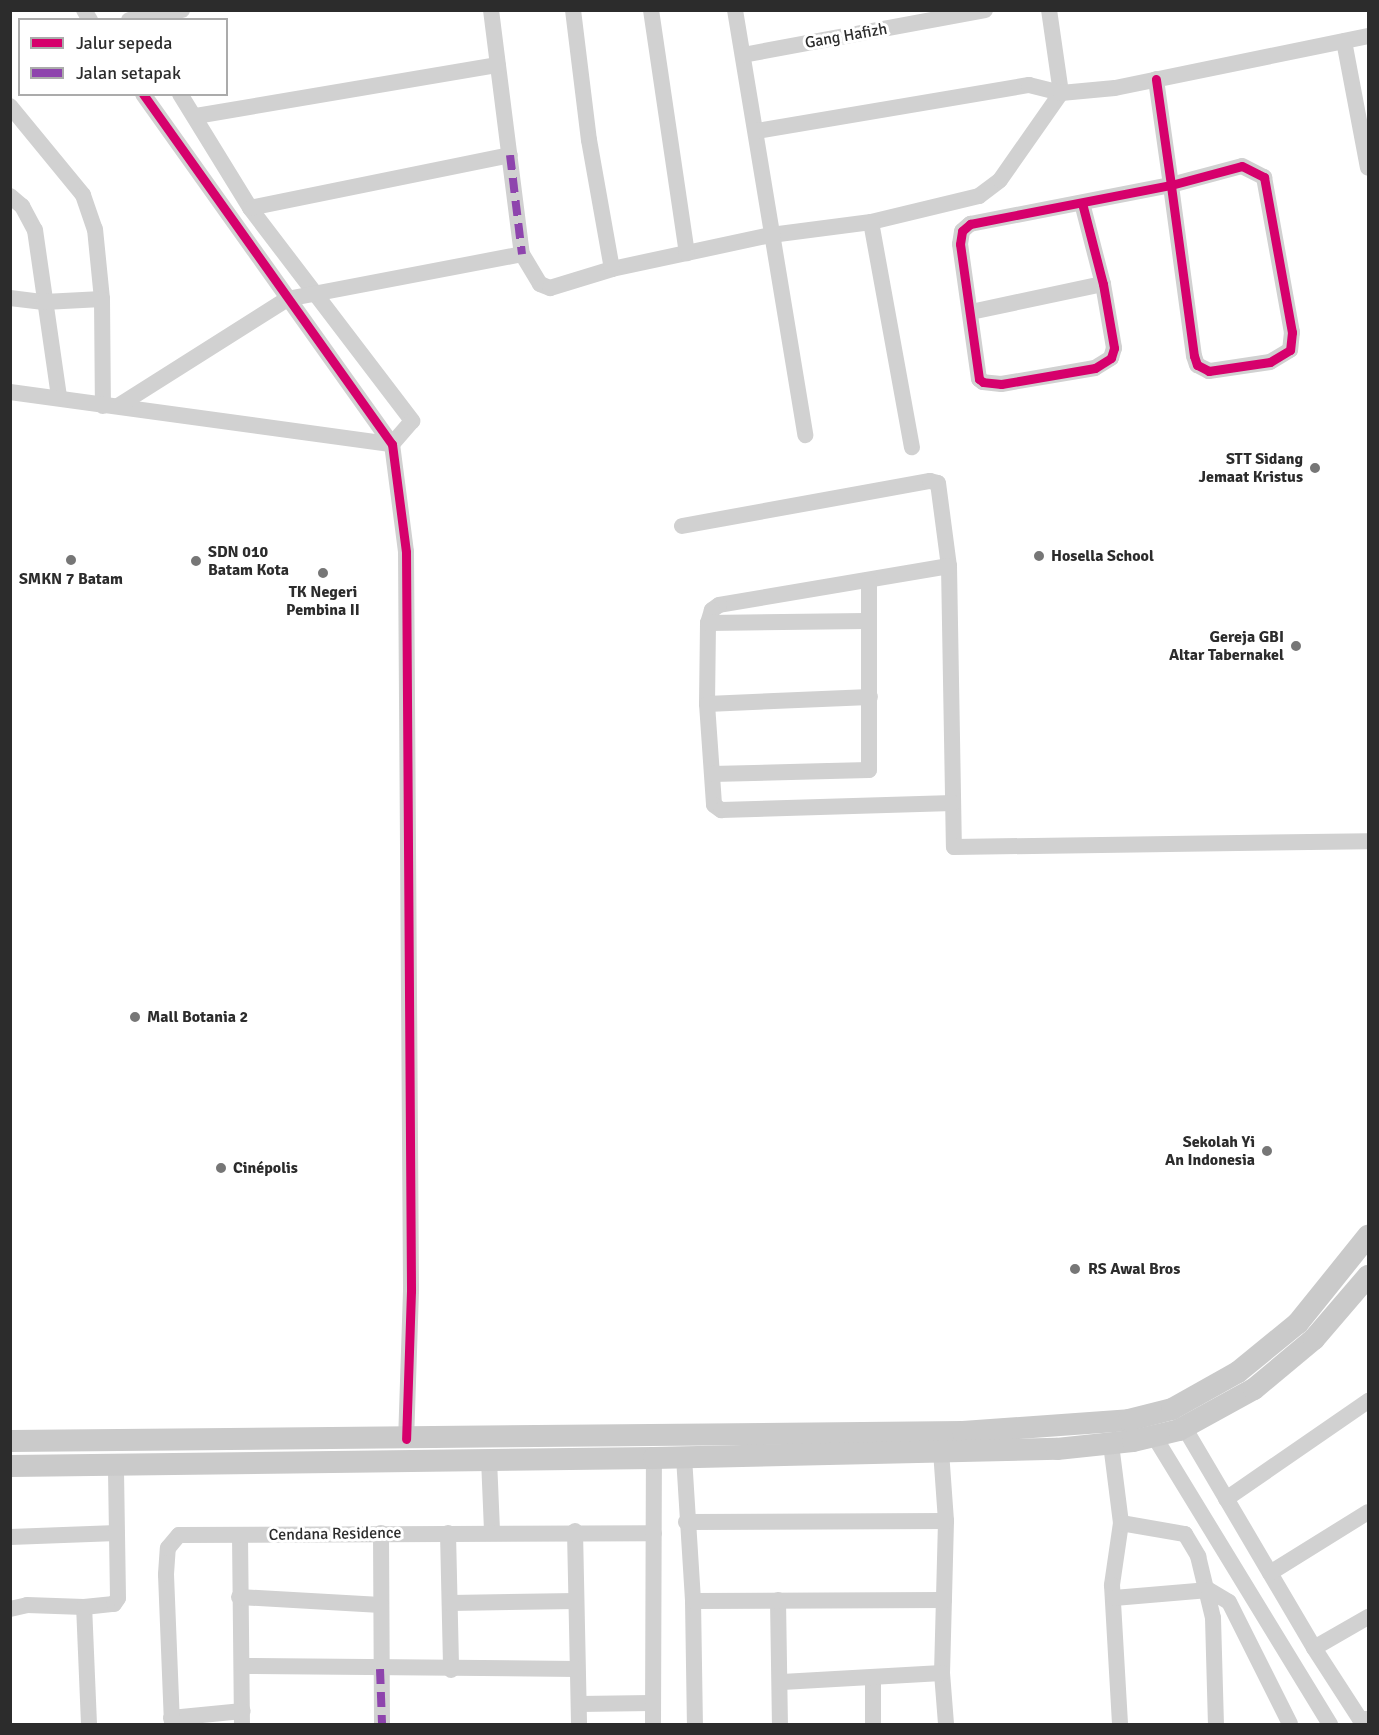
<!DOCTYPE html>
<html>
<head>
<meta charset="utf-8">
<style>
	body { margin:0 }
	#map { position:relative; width:1379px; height:1735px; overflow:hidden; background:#fff; font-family:Signika,sans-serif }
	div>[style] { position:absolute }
	.street>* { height:16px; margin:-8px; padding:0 8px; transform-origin:8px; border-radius:8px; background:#d1d1d1 }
	.secondary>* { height:22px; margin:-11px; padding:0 11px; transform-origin:11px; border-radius:11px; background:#cacaca }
	.quiet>* { height:8px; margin-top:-4px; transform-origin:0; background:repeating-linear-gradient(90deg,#8e44ad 0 15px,transparent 0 23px) }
	.cycleway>* { height:9px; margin:-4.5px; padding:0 4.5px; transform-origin:4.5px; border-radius:4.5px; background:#d6006c }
	.dots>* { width:16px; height:16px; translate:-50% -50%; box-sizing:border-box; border:3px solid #fff; border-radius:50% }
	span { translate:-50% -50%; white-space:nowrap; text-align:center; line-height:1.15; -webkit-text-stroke:6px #fff; paint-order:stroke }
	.street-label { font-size:16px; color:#2c2c2c }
	.poi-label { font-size:16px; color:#2c2c2c; font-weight:700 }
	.right { translate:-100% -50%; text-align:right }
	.left { translate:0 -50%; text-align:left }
	.frame { position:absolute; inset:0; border:12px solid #2c2c2c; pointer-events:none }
	.legend { position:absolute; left:18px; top:18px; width:210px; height:78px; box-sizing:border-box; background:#fff; border:2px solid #ababab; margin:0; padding:8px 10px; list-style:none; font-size:18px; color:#2c2c2c }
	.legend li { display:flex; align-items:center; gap:12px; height:30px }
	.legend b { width:30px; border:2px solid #ababab }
</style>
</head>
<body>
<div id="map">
	<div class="street">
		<div style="left:84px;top:10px;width:12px;rotate:59deg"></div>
		<div style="left:491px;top:10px;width:246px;rotate:82.8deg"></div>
		<div style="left:522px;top:254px;width:35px;rotate:59deg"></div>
		<div style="left:540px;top:284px;width:11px;rotate:22deg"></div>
		<div style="left:550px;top:288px;width:65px;rotate:-17deg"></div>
		<div style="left:612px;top:269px;width:163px;rotate:-12.1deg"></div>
		<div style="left:771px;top:235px;width:101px;rotate:-7.4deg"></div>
		<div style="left:871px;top:222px;width:111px;rotate:-13.5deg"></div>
		<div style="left:979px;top:196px;width:26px;rotate:-37deg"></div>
		<div style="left:1000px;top:180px;width:106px;rotate:-55deg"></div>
		<div style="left:1061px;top:93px;width:84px;rotate:-98.2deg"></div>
		<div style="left:573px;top:10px;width:131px;rotate:83deg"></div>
		<div style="left:589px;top:140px;width:131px;rotate:79.9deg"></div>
		<div style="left:651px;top:10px;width:246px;rotate:81.6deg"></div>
		<div style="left:735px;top:10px;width:431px;rotate:80.6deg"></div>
		<div style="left:129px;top:20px;width:54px;rotate:-10.7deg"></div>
		<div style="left:1344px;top:41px;width:129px;rotate:79.3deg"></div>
		<div style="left:743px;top:55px;width:246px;rotate:-10.5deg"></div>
		<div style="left:143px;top:94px;width:430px;rotate:54.6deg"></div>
		<div style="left:392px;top:444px;width:109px;rotate:82.6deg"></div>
		<div style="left:406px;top:552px;width:739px;rotate:89.61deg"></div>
		<div style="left:411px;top:1291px;width:148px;rotate:91.9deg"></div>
		<div style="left:180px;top:94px;width:134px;rotate:58.4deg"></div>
		<div style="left:250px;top:208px;width:268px;rotate:52.7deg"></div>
		<div style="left:412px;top:421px;width:30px;rotate:131deg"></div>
		<div style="left:10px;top:106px;width:115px;rotate:50.6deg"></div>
		<div style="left:83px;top:195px;width:36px;rotate:71deg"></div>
		<div style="left:95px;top:229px;width:70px;rotate:84.3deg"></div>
		<div style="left:102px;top:299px;width:107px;rotate:89.5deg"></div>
		<div style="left:196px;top:116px;width:306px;rotate:-9.6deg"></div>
		<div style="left:757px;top:131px;width:276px;rotate:-9.6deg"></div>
		<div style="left:1029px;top:85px;width:33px;rotate:14deg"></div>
		<div style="left:1061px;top:93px;width:54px;rotate:-5.3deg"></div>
		<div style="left:1115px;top:88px;width:258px;rotate:-11.6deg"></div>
		<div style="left:10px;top:196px;width:16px;rotate:40deg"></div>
		<div style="left:22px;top:206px;width:27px;rotate:62deg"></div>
		<div style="left:35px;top:230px;width:169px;rotate:81.8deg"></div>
		<div style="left:1082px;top:203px;width:84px;rotate:75.5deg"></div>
		<div style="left:1103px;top:284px;width:65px;rotate:80.2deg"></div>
		<div style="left:1114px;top:348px;width:10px;rotate:107deg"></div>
		<div style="left:1111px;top:358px;width:19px;rotate:148deg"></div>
		<div style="left:1095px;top:368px;width:95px;rotate:170.3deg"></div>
		<div style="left:1001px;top:384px;width:18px;rotate:-174deg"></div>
		<div style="left:983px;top:382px;width:5px;rotate:-143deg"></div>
		<div style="left:979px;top:379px;width:136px;rotate:-98deg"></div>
		<div style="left:960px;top:244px;width:13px;rotate:-81deg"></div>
		<div style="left:962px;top:231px;width:11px;rotate:-41deg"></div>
		<div style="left:970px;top:224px;width:205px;rotate:-11deg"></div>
		<div style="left:1171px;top:185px;width:73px;rotate:-15deg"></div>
		<div style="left:1242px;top:166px;width:25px;rotate:27deg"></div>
		<div style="left:1264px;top:177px;width:158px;rotate:79.8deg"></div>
		<div style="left:1292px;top:332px;width:18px;rotate:96deg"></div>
		<div style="left:1290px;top:350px;width:23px;rotate:149deg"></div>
		<div style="left:1270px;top:362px;width:62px;rotate:171.6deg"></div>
		<div style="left:1209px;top:371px;width:13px;rotate:-153deg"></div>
		<div style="left:1197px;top:365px;width:9px;rotate:-108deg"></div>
		<div style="left:1194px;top:356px;width:173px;rotate:-97.7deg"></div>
		<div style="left:1171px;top:185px;width:107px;rotate:-98.1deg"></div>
		<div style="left:250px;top:208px;width:265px;rotate:-11.5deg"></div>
		<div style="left:871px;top:222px;width:229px;rotate:79.7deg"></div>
		<div style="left:10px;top:298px;width:34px;rotate:7deg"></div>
		<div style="left:44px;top:302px;width:58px;rotate:-3deg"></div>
		<div style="left:971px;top:312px;width:135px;rotate:-12deg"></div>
		<div style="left:10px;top:392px;width:386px;rotate:7.8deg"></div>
		<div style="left:118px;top:406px;width:200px;rotate:-32.3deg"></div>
		<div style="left:287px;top:299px;width:239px;rotate:-10.8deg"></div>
		<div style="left:682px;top:526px;width:252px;rotate:-10.3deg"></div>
		<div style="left:930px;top:481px;width:8px;rotate:14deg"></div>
		<div style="left:938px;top:483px;width:84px;rotate:82.5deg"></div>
		<div style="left:949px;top:566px;width:281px;rotate:89deg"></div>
		<div style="left:954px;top:847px;width:414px;rotate:-0.8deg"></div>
		<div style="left:949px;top:566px;width:233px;rotate:170.4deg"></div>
		<div style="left:719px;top:605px;width:9px;rotate:144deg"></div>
		<div style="left:712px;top:610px;width:14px;rotate:107deg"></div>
		<div style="left:708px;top:623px;width:81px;rotate:90.7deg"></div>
		<div style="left:707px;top:704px;width:101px;rotate:86deg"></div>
		<div style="left:714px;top:805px;width:9px;rotate:36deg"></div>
		<div style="left:721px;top:810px;width:232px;rotate:-1.7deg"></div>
		<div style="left:708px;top:623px;width:158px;rotate:-0.7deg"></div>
		<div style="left:707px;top:704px;width:163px;rotate:-2.5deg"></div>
		<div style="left:712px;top:774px;width:157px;rotate:-1.5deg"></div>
		<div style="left:869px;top:770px;width:190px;rotate:-90deg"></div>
		<div style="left:1184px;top:1427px;width:256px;rotate:59.5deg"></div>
		<div style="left:1314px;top:1648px;width:85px;rotate:57.1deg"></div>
		<div style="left:1360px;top:1719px;width:8px"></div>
		<div style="left:1154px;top:1436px;width:338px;rotate:58.6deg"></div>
		<div style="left:1111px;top:1444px;width:80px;rotate:82.8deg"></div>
		<div style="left:1121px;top:1523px;width:63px;rotate:98.3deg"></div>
		<div style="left:1112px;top:1585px;width:139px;rotate:86.7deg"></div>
		<div style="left:941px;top:1451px;width:70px;rotate:85.9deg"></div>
		<div style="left:946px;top:1521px;width:152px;rotate:91.5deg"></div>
		<div style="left:942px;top:1673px;width:51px;rotate:85.5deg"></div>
		<div style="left:684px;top:1457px;width:144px;rotate:86.4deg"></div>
		<div style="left:693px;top:1601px;width:123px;rotate:89.1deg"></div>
		<div style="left:489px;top:1459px;width:72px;rotate:87.6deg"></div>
		<div style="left:1226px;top:1499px;width:173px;rotate:-34.6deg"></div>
		<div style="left:686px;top:1522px;width:260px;rotate:-0.2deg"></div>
		<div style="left:1121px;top:1523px;width:65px;rotate:9.8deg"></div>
		<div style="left:1185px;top:1534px;width:26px;rotate:59deg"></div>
		<div style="left:1198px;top:1556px;width:64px;rotate:76.4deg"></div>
		<div style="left:1213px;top:1618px;width:106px;rotate:88.4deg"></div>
		<div style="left:575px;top:1531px;width:193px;rotate:88.8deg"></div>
		<div style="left:381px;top:1533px;width:191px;rotate:89.7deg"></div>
		<div style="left:448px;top:1533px;width:137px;rotate:88.7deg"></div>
		<div style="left:240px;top:1535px;width:189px;rotate:89.4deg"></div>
		<div style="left:10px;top:1537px;width:107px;rotate:-2.1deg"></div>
		<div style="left:1270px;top:1573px;width:115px;rotate:-31.9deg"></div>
		<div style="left:239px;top:1597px;width:142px;rotate:3.2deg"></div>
		<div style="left:1114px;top:1598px;width:95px;rotate:-4.8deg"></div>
		<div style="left:1209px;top:1590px;width:23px;rotate:31deg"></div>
		<div style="left:1229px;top:1602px;width:136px;rotate:63.4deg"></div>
		<div style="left:778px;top:1600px;width:124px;rotate:89.1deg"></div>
		<div style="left:693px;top:1601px;width:251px;rotate:-0.2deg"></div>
		<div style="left:450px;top:1603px;width:126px;rotate:-0.9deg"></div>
		<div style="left:10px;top:1609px;width:17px;rotate:-13deg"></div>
		<div style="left:27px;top:1605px;width:57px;rotate:2deg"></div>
		<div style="left:1314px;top:1648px;width:62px;rotate:-29.9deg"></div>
		<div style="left:242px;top:1666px;width:335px;rotate:0.5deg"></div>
		<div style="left:873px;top:1680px;width:44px;rotate:90deg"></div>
		<div style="left:782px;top:1682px;width:160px;rotate:-3.2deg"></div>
		<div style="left:579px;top:1704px;width:73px;rotate:-0.8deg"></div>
		<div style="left:171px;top:1718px;width:72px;rotate:-5.6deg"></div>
		<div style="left:89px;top:1724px;width:117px;rotate:-92.4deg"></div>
		<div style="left:84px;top:1607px;width:30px;rotate:-6deg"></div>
		<div style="left:114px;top:1604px;width:7px;rotate:-56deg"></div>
		<div style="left:118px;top:1598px;width:133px;rotate:-90.9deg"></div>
		<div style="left:172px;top:1724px;width:150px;rotate:-92.3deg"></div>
		<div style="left:166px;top:1574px;width:26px;rotate:-86deg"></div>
		<div style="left:168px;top:1548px;width:17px;rotate:-50deg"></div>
		<div style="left:179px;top:1535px;width:475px;rotate:-0.2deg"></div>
		<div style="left:653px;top:1724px;width:266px;rotate:-89.8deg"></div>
	</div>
	<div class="secondary">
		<div style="left:10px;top:1441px;width:953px;rotate:-0.54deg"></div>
		<div style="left:963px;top:1432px;width:166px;rotate:-4.1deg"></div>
		<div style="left:1129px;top:1420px;width:44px;rotate:-14.3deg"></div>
		<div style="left:1172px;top:1409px;width:76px;rotate:-29.3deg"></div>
		<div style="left:1238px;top:1372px;width:77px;rotate:-39.2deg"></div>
		<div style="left:1298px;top:1323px;width:112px;rotate:-51.2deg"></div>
		<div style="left:10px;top:1466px;width:644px;rotate:-0.71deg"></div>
		<div style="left:654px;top:1458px;width:403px;rotate:-1.3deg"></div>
		<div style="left:1057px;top:1449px;width:76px;rotate:-6deg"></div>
		<div style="left:1133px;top:1441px;width:47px;rotate:-13.4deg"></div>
		<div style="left:1179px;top:1430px;width:85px;rotate:-28.7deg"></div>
		<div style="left:1254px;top:1389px;width:78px;rotate:-39.8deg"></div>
		<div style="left:1314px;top:1339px;width:83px;rotate:-49.4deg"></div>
	</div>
	<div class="quiet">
		<div style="left:510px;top:155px;width:100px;rotate:83.1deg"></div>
		<div style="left:380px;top:1669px;width:55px;rotate:87.9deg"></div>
	</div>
	<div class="cycleway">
		<div style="left:143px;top:94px;width:430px;rotate:54.6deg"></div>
		<div style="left:392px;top:444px;width:109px;rotate:82.6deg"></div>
		<div style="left:406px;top:552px;width:739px;rotate:89.61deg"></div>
		<div style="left:411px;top:1291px;width:148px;rotate:91.9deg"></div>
		<div style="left:1082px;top:203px;width:84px;rotate:75.5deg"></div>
		<div style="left:1103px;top:284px;width:65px;rotate:80.2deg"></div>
		<div style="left:1114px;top:348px;width:10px;rotate:107deg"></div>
		<div style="left:1111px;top:358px;width:19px;rotate:148deg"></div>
		<div style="left:1095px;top:368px;width:95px;rotate:170.3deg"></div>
		<div style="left:1001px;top:384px;width:18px;rotate:-174deg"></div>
		<div style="left:983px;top:382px;width:5px;rotate:-143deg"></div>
		<div style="left:979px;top:379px;width:136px;rotate:-98deg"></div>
		<div style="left:960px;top:244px;width:13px;rotate:-81deg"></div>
		<div style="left:962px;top:231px;width:11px;rotate:-41deg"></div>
		<div style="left:970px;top:224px;width:205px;rotate:-11deg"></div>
		<div style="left:1171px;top:185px;width:73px;rotate:-15deg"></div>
		<div style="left:1242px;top:166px;width:25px;rotate:27deg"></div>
		<div style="left:1264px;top:177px;width:158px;rotate:79.8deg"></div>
		<div style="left:1292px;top:332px;width:18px;rotate:96deg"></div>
		<div style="left:1290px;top:350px;width:23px;rotate:149deg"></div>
		<div style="left:1270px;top:362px;width:62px;rotate:171.6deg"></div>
		<div style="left:1209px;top:371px;width:13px;rotate:-153deg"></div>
		<div style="left:1197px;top:365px;width:9px;rotate:-108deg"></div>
		<div style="left:1194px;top:356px;width:173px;rotate:-97.7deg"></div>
		<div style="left:1171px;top:185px;width:107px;rotate:-98.1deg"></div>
	</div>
	<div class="dots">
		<div style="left:1315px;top:468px;background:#767676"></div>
		<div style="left:1039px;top:556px;background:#767676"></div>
		<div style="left:71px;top:560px;background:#767676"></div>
		<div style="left:196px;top:561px;background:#767676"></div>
		<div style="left:323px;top:573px;background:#767676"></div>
		<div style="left:1296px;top:646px;background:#767676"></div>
		<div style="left:135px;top:1017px;background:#767676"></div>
		<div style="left:1267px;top:1151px;background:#767676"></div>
		<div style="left:221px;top:1168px;background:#767676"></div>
		<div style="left:1075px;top:1269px;background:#767676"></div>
	</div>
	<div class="street-label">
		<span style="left:846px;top:36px;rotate:-10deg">Gang Hafizh</span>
		<span style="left:335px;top:1534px;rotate:-1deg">Cendana Residence</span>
	</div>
	<div class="poi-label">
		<span class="right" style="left:1303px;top:468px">STT Sidang<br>Jemaat Kristus</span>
		<span class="left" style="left:208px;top:561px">SDN 010<br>Batam Kota</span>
		<span class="left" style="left:1051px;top:556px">Hosella School</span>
		<span style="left:71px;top:579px">SMKN 7 Batam</span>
		<span style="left:323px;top:601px">TK Negeri<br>Pembina II</span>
		<span class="right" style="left:1284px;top:646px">Gereja GBI<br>Altar Tabernakel</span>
		<span class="left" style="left:147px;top:1017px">Mall Botania 2</span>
		<span class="right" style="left:1255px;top:1151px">Sekolah Yi<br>An Indonesia</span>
		<span class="left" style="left:233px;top:1168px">Cinépolis</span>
		<span class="left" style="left:1088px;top:1269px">RS Awal Bros</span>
	</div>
	<div class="frame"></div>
	<ul class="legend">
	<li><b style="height:8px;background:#d6006c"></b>Jalur sepeda</li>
	<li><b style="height:8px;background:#8e44ad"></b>Jalan setapak</li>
	</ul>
</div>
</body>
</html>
